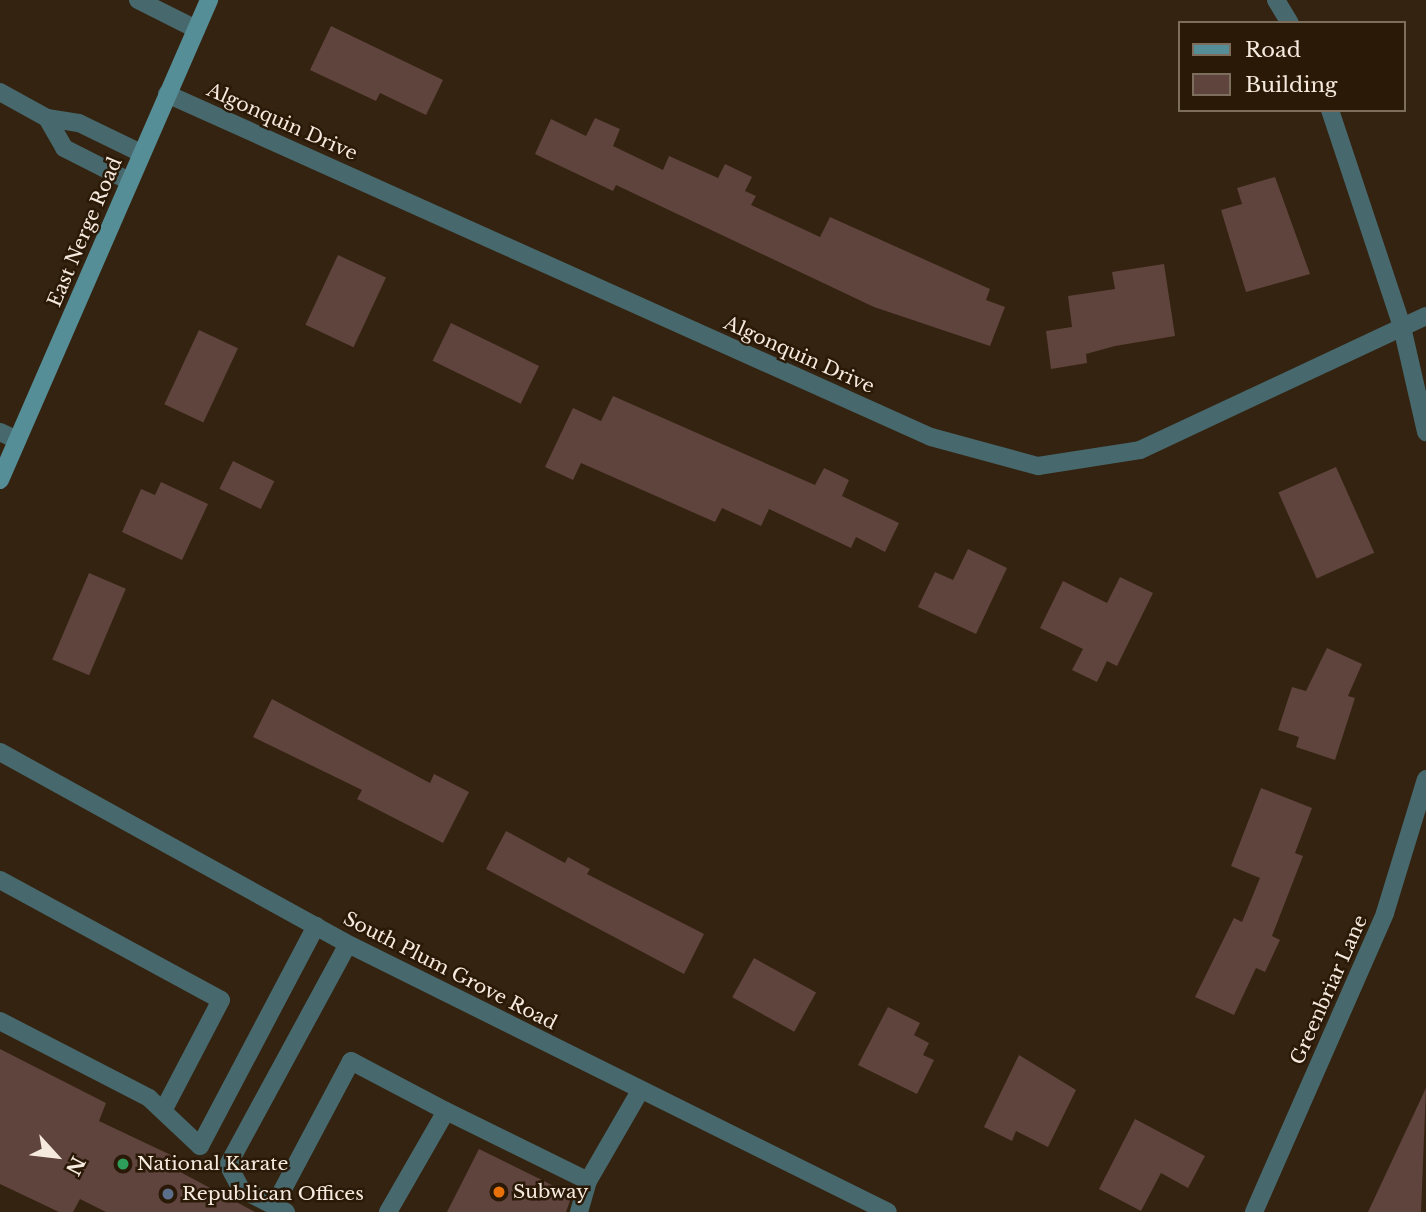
<!DOCTYPE html>
<html>
<head>
<meta charset="utf-8">
<style>
	body { margin:0 }
	#map { position:relative; width:1426px; height:1212px; overflow:hidden; background:#342310; font-family:"Libre Baskerville",serif }
	div>[style] { position:absolute }
	.building>* { inset:0; background:#5f433d; transform-origin:0 0 }
	.service>* { height:18px; margin:-9px; padding:0 9px; transform-origin:9px; border-radius:9px; background:#47696e }
	.minor>* { height:18px; margin:-9px; padding:0 9px; transform-origin:9px; border-radius:9px; background:#47696e }
	.tertiary>* { height:18px; margin:-9px; padding:0 9px; transform-origin:9px; border-radius:9px; background:#47696e }
	.secondary>* { height:18px; margin:-9px; padding:0 9px; transform-origin:9px; border-radius:9px; background:#568e97 }
	.dots>* { width:19px; height:19px; translate:-50% -50%; box-sizing:border-box; border:4px solid #2a1907; border-radius:50% }
	span { translate:-50% -50%; white-space:nowrap; text-align:center; line-height:1.15; -webkit-text-stroke:5px #2a1907; paint-order:stroke }
	.street-label { font-size:19px; color:#f6eadf }
	.poi-label { font-size:19px; color:#f6eadf }
	.left { translate:0 -50%; text-align:left }
	.legend { position:absolute; left:1178px; top:21px; width:228px; height:91px; box-sizing:border-box; background:#2a1907; border:2px solid #7c6d5d; margin:0; padding:9px 12px; list-style:none; font-size:21px; color:#f6eadf }
	.legend li { display:flex; align-items:center; gap:14px; height:35px }
	.legend b { width:35px; border:2px solid #7c6d5d }
	.north { position:absolute; left:21px; top:1121px; width:70px; height:70px; -webkit-text-stroke:5px #2a1907; paint-order:stroke; rotate:117deg; font-size:19px; font-weight:700; line-height:28px; text-align:center; color:#f6eadf }
	.north::after { content:''; display:block; margin:auto; width:24px; height:32px; background:#f6eadf; clip-path:polygon(50% 0,100% 100%,50% 72%,0 100%) }
</style>
</head>
<body>
<div id="map">
	<div class="building">
		<div style="clip-path:polygon(331px 26px,443px 80px,426px 115px,380px 93px,376px 101px,310px 70px)"></div>
		<div style="clip-path:polygon(595px 118px,620px 129px,613px 146px,663px 170px,669px 156px,718px 178px,725px 164px,752px 177px,745px 191px,756px 196px,751px 205px,820px 237px,830px 217px,990px 289px,986px 300px,1005px 307px,990px 346px,874px 307px,616px 185px,613px 191px,535px 154px,551px 119px,586px 136px)"></div>
		<div style="clip-path:polygon(1275px 177px,1310px 274px,1246px 292px,1221px 210px,1242px 204px,1237px 188px)"></div>
		<div style="left:338px;top:255px;width:53px;height:77px;rotate:25deg"></div>
		<div style="clip-path:polygon(1164px 264px,1175px 336px,1115px 346px,1086px 354px,1087px 363px,1051px 369px,1046px 331px,1072px 327px,1068px 296px,1115px 289px,1112px 272px)"></div>
		<div style="left:451px;top:323px;width:98px;height:42px;rotate:26deg"></div>
		<div style="left:199px;top:330px;width:43px;height:82px;rotate:25deg"></div>
		<div style="clip-path:polygon(613px 396px,815px 485px,824px 468px,849px 480px,842px 496px,899px 523px,885px 552px,856px 537px,851px 548px,769px 509px,761px 526px,722px 508px,715px 522px,581px 463px,573px 480px,545px 467px,573px 408px,601px 421px)"></div>
		<div style="left:233px;top:461px;width:46px;height:31px;rotate:26deg"></div>
		<div style="left:1336px;top:467px;width:94px;height:63px;rotate:66deg"></div>
		<div style="clip-path:polygon(161px 482px,208px 504px,182px 560px,122px 532px,141px 489px,155px 495px)"></div>
		<div style="clip-path:polygon(968px 549px,1007px 568px,976px 634px,918px 607px,935px 572px,953px 580px)"></div>
		<div style="left:89px;top:573px;width:40px;height:94px;rotate:23deg"></div>
		<div style="clip-path:polygon(1120px 577px,1153px 593px,1117px 666px,1107px 661px,1097px 682px,1072px 670px,1083px 649px,1040px 628px,1063px 581px,1107px 603px)"></div>
		<div style="clip-path:polygon(1327px 648px,1362px 664px,1348px 696px,1355px 698px,1335px 760px,1296px 747px,1299px 737px,1278px 730px,1292px 687px,1306px 691px)"></div>
		<div style="clip-path:polygon(272px 699px,430px 783px,434px 774px,469px 792px,443px 843px,357px 799px,362px 790px,253px 737px)"></div>
		<div style="clip-path:polygon(1261px 788px,1312px 808px,1295px 853px,1303px 856px,1272px 936px,1280px 940px,1265px 972px,1256px 968px,1234px 1015px,1195px 997px,1234px 918px,1242px 922px,1260px 878px,1231px 866px)"></div>
		<div style="clip-path:polygon(506px 831px,565px 863px,568px 857px,590px 869px,587px 874px,704px 934px,684px 974px,486px 869px)"></div>
		<div style="left:754px;top:958px;width:71px;height:45px;rotate:29deg"></div>
		<div style="clip-path:polygon(888px 1007px,920px 1023px,914px 1035px,929px 1043px,923px 1055px,934px 1060px,917px 1094px,858px 1065px)"></div>
		<div style="clip-path:polygon(0 1049px,106px 1103px,99px 1121px,175px 1157px,169px 1166px,255px 1212px,106px 1212px,80px 1199px,73px 1212px,59px 1212px,0 1184px)"></div>
		<div style="clip-path:polygon(1019px 1055px,1076px 1090px,1048px 1147px,1016px 1131px,1012px 1141px,984px 1127px)"></div>
		<div style="clip-path:polygon(1426px 1088px,1421px 1212px,1368px 1212px)"></div>
		<div style="clip-path:polygon(1135px 1119px,1205px 1156px,1188px 1188px,1161px 1173px,1141px 1211px,1099px 1189px)"></div>
		<div style="clip-path:polygon(479px 1149px,572px 1195px,566px 1212px,447px 1212px)"></div>
	</div>
	<div class="service">
		<div style="left:138px;top:0;width:65px;rotate:26.6deg"></div>
		<div style="left:0;top:92px;width:54px;rotate:29deg"></div>
		<div style="left:47px;top:118px;width:32px;rotate:9deg"></div>
		<div style="left:79px;top:123px;width:69px;rotate:25.8deg"></div>
		<div style="left:47px;top:118px;width:34px;rotate:60deg"></div>
		<div style="left:64px;top:148px;width:73px;rotate:26.9deg"></div>
		<div style="left:0;top:432px;width:19px;rotate:25deg"></div>
		<div style="left:0;top:880px;width:251px;rotate:28.5deg"></div>
		<div style="left:221px;top:1000px;width:125px;rotate:117.6deg"></div>
		<div style="left:0;top:1021px;width:168px;rotate:27.3deg"></div>
		<div style="left:149px;top:1098px;width:70px;rotate:43.3deg"></div>
		<div style="left:200px;top:1146px;width:249px;rotate:-62.2deg"></div>
		<div style="left:274px;top:1206px;width:164px;rotate:-62deg"></div>
		<div style="left:351px;top:1061px;width:107px;rotate:27.8deg"></div>
		<div style="left:286px;top:1212px;width:51px;rotate:-152.9deg"></div>
		<div style="left:241px;top:1189px;width:27px;rotate:-118deg"></div>
		<div style="left:228px;top:1165px;width:251px;rotate:-61.5deg"></div>
		<div style="left:388px;top:1212px;width:116px;rotate:-60.1deg"></div>
		<div style="left:446px;top:1111px;width:158px;rotate:26.2deg"></div>
		<div style="left:588px;top:1181px;width:104px;rotate:-60deg"></div>
		<div style="left:579px;top:1212px;width:32px;rotate:-74deg"></div>
	</div>
	<div class="minor">
		<div style="left:1276px;top:0;width:27px;rotate:59deg"></div>
		<div style="left:167px;top:94px;width:837px;rotate:24.18deg"></div>
		<div style="left:931px;top:437px;width:111px;rotate:15.2deg"></div>
		<div style="left:1038px;top:466px;width:103px;rotate:-8.9deg"></div>
		<div style="left:1140px;top:450px;width:316px;rotate:-25.1deg"></div>
		<div style="left:1330px;top:110px;width:229px;rotate:71.6deg"></div>
		<div style="left:1402px;top:327px;width:108px;rotate:77.1deg"></div>
		<div style="left:1254px;top:1212px;width:326px;rotate:-66.3deg"></div>
		<div style="left:1385px;top:913px;width:140px;rotate:-73deg"></div>
	</div>
	<div class="tertiary">
		<div style="left:0;top:752px;width:393px;rotate:28.9deg"></div>
		<div style="left:344px;top:942px;width:607px;rotate:26.4deg"></div>
	</div>
	<div class="secondary">
		<div style="left:0;top:480px;width:524px;rotate:-66.47deg"></div>
	</div>
	<div class="dots">
		<div style="left:123px;top:1164px;background:#2e9e5b"></div>
		<div style="left:499px;top:1192px;background:#e8710a"></div>
		<div style="left:168px;top:1194px;background:#5c6f8a"></div>
	</div>
	<div class="street-label">
		<span style="left:282px;top:122px;rotate:24deg">Algonquin Drive</span>
		<span style="left:85px;top:232px;rotate:-67deg">East Nerge Road</span>
		<span style="left:799px;top:355px;rotate:24deg">Algonquin Drive</span>
		<span style="left:450px;top:971px;rotate:27deg">South Plum Grove Road</span>
		<span style="left:1329px;top:990px;rotate:-66deg">Greenbriar Lane</span>
	</div>
	<div class="poi-label">
		<span class="left" style="left:137px;top:1164px">National Karate</span>
		<span class="left" style="left:513px;top:1192px">Subway</span>
		<span class="left" style="left:182px;top:1194px">Republican Offices</span>
	</div>
	<ul class="legend">
	<li><b style="height:9px;background:#568e97"></b>Road</li>
	<li><b style="height:19px;background:#5f433d"></b>Building</li>
	</ul>
	<div class="north">N</div>
</div>
</body>
</html>
